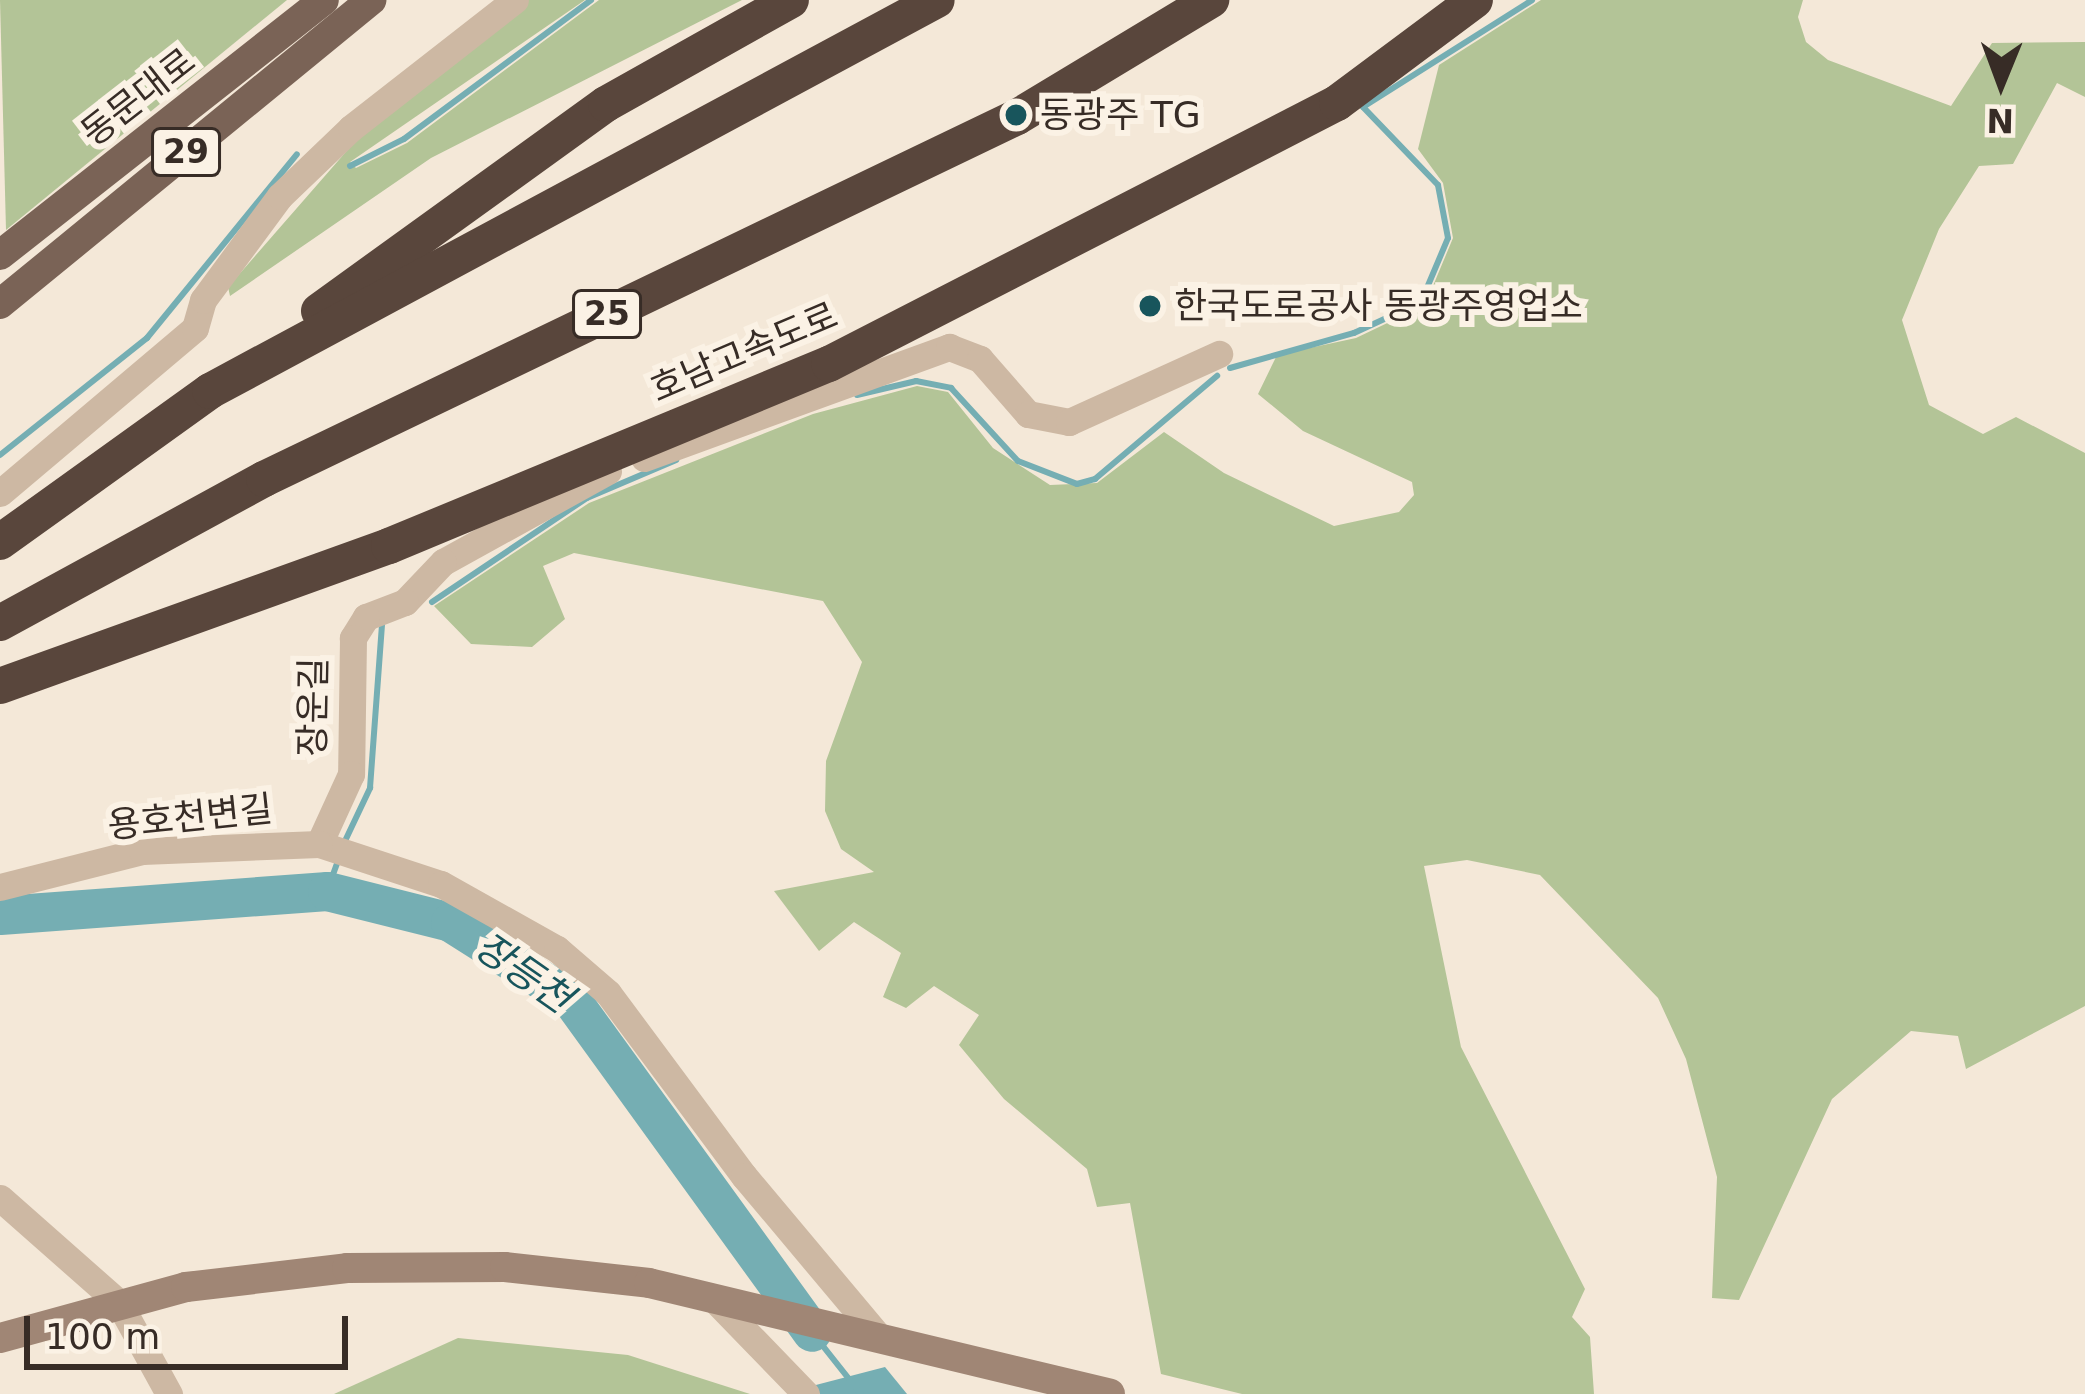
<!DOCTYPE html>
<html>
<head>
<meta charset="utf-8">
<style>
	body { margin:0 }
	#map { position:relative; width:2085px; height:1394px; overflow:hidden; background:#f4e8d8; font-family:"DejaVu Sans","Noto Sans KR",sans-serif }
	div>[style] { position:absolute }
	.green>* { inset:0; background:#b3c497 }
	.water>* { inset:0; background:#75aeb3 }
	.stream>* { height:6px; margin:-3px; padding:0 3px; transform-origin:3px; border-radius:3px; background:#75aeb3 }
	.river>* { height:39px; margin:-19.5px; padding:0 19.5px; transform-origin:19.5px; border-radius:19.5px; background:#75aeb3 }
	.street>* { height:27px; margin:-13.5px; padding:0 13.5px; transform-origin:13.5px; border-radius:13.5px; background:#cdb8a3 }
	.secondary>* { height:30px; margin:-15px; padding:0 15px; transform-origin:15px; border-radius:15px; background:#a08675 }
	.primary>* { height:30px; margin:-15px; padding:0 15px; transform-origin:15px; border-radius:15px; background:#7a6356 }
	.highway>* { height:36px; margin:-18px; padding:0 18px; transform-origin:18px; border-radius:18px; background:#59463c }
	.dots>* { width:33px; height:33px; translate:-50% -50%; box-sizing:border-box; border:6px solid #fbf2e5; border-radius:50% }
	span { translate:-50% -50%; white-space:nowrap; text-align:center; line-height:1.15; -webkit-text-stroke:12px #fbf2e5; paint-order:stroke }
	.shield-label span { padding:3px 9px; background:#fbf2e5; border:3px solid; border-radius:9px; -webkit-text-stroke-width:0 }
	.shield-label { font-size:33px; color:#372c26; font-weight:700 }
	.street-label { font-size:36px; color:#372c26 }
	.poi-label { font-size:36px; color:#372c26 }
	.left { translate:0 -50%; text-align:left }
	.water-label { font-size:39px; color:#18555c; font-style:italic }
	.north { position:absolute; left:1941px; top:24px; width:120px; height:120px; -webkit-text-stroke:9px #fbf2e5; paint-order:stroke; rotate:181deg; font-size:33px; font-weight:700; line-height:48px; text-align:center; color:#372c26 }
	.north::after { content:''; display:block; margin:auto; width:42px; height:54px; background:#372c26; clip-path:polygon(50% 0,100% 100%,50% 72%,0 100%) }
	.scale { position:absolute; left:24px; top:1316px; width:324px; height:54px; box-sizing:border-box; border:6px solid #372c26; border-top:0; padding-left:15px; font-size:36px; line-height:42px; white-space:nowrap; color:#372c26; -webkit-text-stroke:9px #fbf2e5; paint-order:stroke }
</style>
</head>
<body>
<div id="map">
	<div class="green">
		<div style="clip-path:polygon(0 0,287px 0,6px 230px)"></div>
		<div style="clip-path:polygon(527px 0,585px 0,350px 162px,356px 168px,407px 143px,599px 0,742px 0,431px 158px,230px 296px,228px 287px,365px 130px)"></div>
		<div style="clip-path:polygon(1541px 0,1803px 0,1798px 17px,1806px 42px,1828px 60px,1951px 106px,1992px 43px,2085px 42px,2085px 97px,2057px 83px,2013px 164px,1979px 166px,1939px 229px,1902px 320px,1929px 405px,1983px 434px,2016px 417px,2085px 453px,2085px 1006px,1966px 1069px,1958px 1036px,1911px 1031px,1832px 1099px,1739px 1300px,1712px 1298px,1717px 1177px,1686px 1059px,1658px 998px,1540px 875px,1467px 860px,1424px 866px,1461px 1047px,1585px 1289px,1572px 1317px,1590px 1337px,1594px 1394px,1242px 1394px,1161px 1374px,1130px 1203px,1097px 1207px,1087px 1169px,1004px 1099px,959px 1045px,979px 1015px,934px 986px,906px 1008px,883px 997px,901px 953px,854px 922px,819px 951px,774px 891px,874px 872px,841px 849px,825px 811px,826px 761px,862px 662px,823px 601px,574px 553px,543px 566px,565px 619px,532px 647px,471px 644px,434px 606px,589px 503px,813px 414px,917px 386px,948px 392px,993px 448px,1050px 485px,1097px 483px,1164px 432px,1224px 473px,1334px 526px,1399px 512px,1414px 495px,1412px 482px,1303px 431px,1258px 394px,1277px 355px,1356px 338px,1425px 305px,1453px 238px,1443px 183px,1418px 149px,1439px 65px)"></div>
		<div style="clip-path:polygon(458px 1338px,628px 1355px,750px 1394px,334px 1394px)"></div>
	</div>
	<div class="water">
		<div style="clip-path:polygon(885px 1367px,907px 1394px,820px 1394px,812px 1386px)"></div>
	</div>
	<div class="stream">
		<div style="left:350px;top:166px;width:60px;rotate:-26.6deg"></div>
		<div style="left:404px;top:139px;width:233px;rotate:-36.6deg"></div>
		<div style="left:1230px;top:368px;width:129px;rotate:-15.8deg"></div>
		<div style="left:1354px;top:333px;width:74px;rotate:-24.8deg"></div>
		<div style="left:1421px;top:302px;width:69px;rotate:-67.1deg"></div>
		<div style="left:1448px;top:238px;width:54px;rotate:-100.7deg"></div>
		<div style="left:1438px;top:185px;width:108px;rotate:-133.9deg"></div>
		<div style="left:1363px;top:107px;width:200px;rotate:-32.3deg"></div>
		<div style="left:857px;top:395px;width:61px;rotate:-13.3deg"></div>
		<div style="left:916px;top:381px;width:36px;rotate:11deg"></div>
		<div style="left:951px;top:388px;width:99px;rotate:47.5deg"></div>
		<div style="left:1018px;top:461px;width:63px;rotate:21.3deg"></div>
		<div style="left:1077px;top:484px;width:19px;rotate:-16deg"></div>
		<div style="left:1095px;top:479px;width:160px;rotate:-40.2deg"></div>
		<div style="left:0;top:455px;width:188px;rotate:-38.5deg"></div>
		<div style="left:147px;top:338px;width:237px;rotate:-50.8deg"></div>
		<div style="left:432px;top:602px;width:187px;rotate:-33.9deg"></div>
		<div style="left:587px;top:498px;width:97px;rotate:-23.1deg"></div>
		<div style="left:345px;top:841px;width:59px;rotate:-64.7deg"></div>
		<div style="left:370px;top:788px;width:163px;rotate:-85.8deg"></div>
		<div style="left:327px;top:891px;width:33px;rotate:-70deg"></div>
		<div style="left:815px;top:1336px;width:74px;rotate:51.6deg"></div>
	</div>
	<div class="river">
		<div style="left:0;top:915px;width:328px;rotate:-4.2deg"></div>
		<div style="left:327px;top:891px;width:127px;rotate:14.1deg"></div>
		<div style="left:450px;top:922px;width:142px;rotate:32.3deg"></div>
		<div style="left:570px;top:998px;width:412px;rotate:54.1deg"></div>
	</div>
	<div class="street">
		<div style="left:644px;top:458px;width:325px;rotate:-20deg"></div>
		<div style="left:949px;top:347px;width:33px;rotate:21deg"></div>
		<div style="left:980px;top:359px;width:73px;rotate:48.9deg"></div>
		<div style="left:1028px;top:414px;width:42px;rotate:11deg"></div>
		<div style="left:1069px;top:422px;width:165px;rotate:-24.4deg"></div>
		<div style="left:608px;top:471px;width:188px;rotate:151.1deg"></div>
		<div style="left:443px;top:562px;width:55px;rotate:133.5deg"></div>
		<div style="left:405px;top:602px;width:42px;rotate:159deg"></div>
		<div style="left:366px;top:617px;width:25px;rotate:122deg"></div>
		<div style="left:353px;top:638px;width:136px;rotate:90.8deg"></div>
		<div style="left:351px;top:774px;width:77px;rotate:114.6deg"></div>
		<div style="left:319px;top:844px;width:128px;rotate:18.2deg"></div>
		<div style="left:441px;top:884px;width:133px;rotate:29.3deg"></div>
		<div style="left:557px;top:949px;width:67px;rotate:40.8deg"></div>
		<div style="left:608px;top:993px;width:228px;rotate:53.4deg"></div>
		<div style="left:744px;top:1176px;width:212px;rotate:50deg"></div>
		<div style="left:0;top:493px;width:255px;rotate:-40.2deg"></div>
		<div style="left:195px;top:328px;width:29px;rotate:-74deg"></div>
		<div style="left:203px;top:300px;width:129px;rotate:-53.5deg"></div>
		<div style="left:280px;top:196px;width:98px;rotate:-43.8deg"></div>
		<div style="left:351px;top:128px;width:208px;rotate:-38deg"></div>
		<div style="left:0;top:887px;width:146px;rotate:-14.2deg"></div>
		<div style="left:142px;top:851px;width:177px;rotate:-2.3deg"></div>
		<div style="left:0;top:1198px;width:159px;rotate:41.4deg"></div>
		<div style="left:119px;top:1303px;width:104px;rotate:61.2deg"></div>
		<div style="left:714px;top:1299px;width:132px;rotate:45.9deg"></div>
	</div>
	<div class="secondary">
		<div style="left:0;top:1338px;width:193px;rotate:-15.3deg"></div>
		<div style="left:186px;top:1287px;width:162px;rotate:-6.7deg"></div>
		<div style="left:347px;top:1268px;width:158px;rotate:-0.4deg"></div>
		<div style="left:505px;top:1267px;width:145px;rotate:6.3deg"></div>
		<div style="left:649px;top:1283px;width:474px;rotate:13.5deg"></div>
	</div>
	<div class="primary">
		<div style="left:0;top:255px;width:412px;rotate:-38.2deg"></div>
		<div style="left:0;top:304px;width:480px;rotate:-39.3deg"></div>
	</div>
	<div class="highway">
		<div style="left:319px;top:311px;width:354px;rotate:-35.8deg"></div>
		<div style="left:606px;top:104px;width:212px;rotate:-29.3deg"></div>
		<div style="left:0;top:542px;width:259px;rotate:-35.7deg"></div>
		<div style="left:210px;top:391px;width:825px;rotate:-28.27deg"></div>
		<div style="left:0;top:623px;width:301px;rotate:-28.6deg"></div>
		<div style="left:264px;top:479px;width:835px;rotate:-25.68deg"></div>
		<div style="left:1017px;top:117px;width:227px;rotate:-31.1deg"></div>
		<div style="left:0;top:686px;width:413px;rotate:-19.8deg"></div>
		<div style="left:389px;top:546px;width:476px;rotate:-22.5deg"></div>
		<div style="left:829px;top:364px;width:571px;rotate:-27.19deg"></div>
		<div style="left:1337px;top:103px;width:172px;rotate:-36.7deg"></div>
	</div>
	<div class="dots">
		<div style="left:1016px;top:115px;background:#18555c"></div>
		<div style="left:1150px;top:306px;background:#18555c"></div>
	</div>
	<div class="shield-label">
		<span style="left:186px;top:152px">29</span>
		<span style="left:607px;top:314px">25</span>
	</div>
	<div class="street-label">
		<span style="left:138px;top:97px;rotate:-38deg">동문대로</span>
		<span style="left:744px;top:352px;rotate:-23deg">호남고속도로</span>
		<span style="left:313px;top:707px;rotate:-89deg">장운길</span>
		<span style="left:190px;top:817px;rotate:-6deg">용호천변길</span>
	</div>
	<div class="poi-label">
		<span class="left" style="left:1040px;top:115px">동광주 TG</span>
		<span class="left" style="left:1174px;top:306px">한국도로공사 동광주영업소</span>
	</div>
	<div class="water-label">
		<span style="left:523px;top:973px;rotate:35deg">장등천</span>
	</div>
	<div class="north">N</div>
	<div class="scale">100 m</div>
</div>
</body>
</html>
